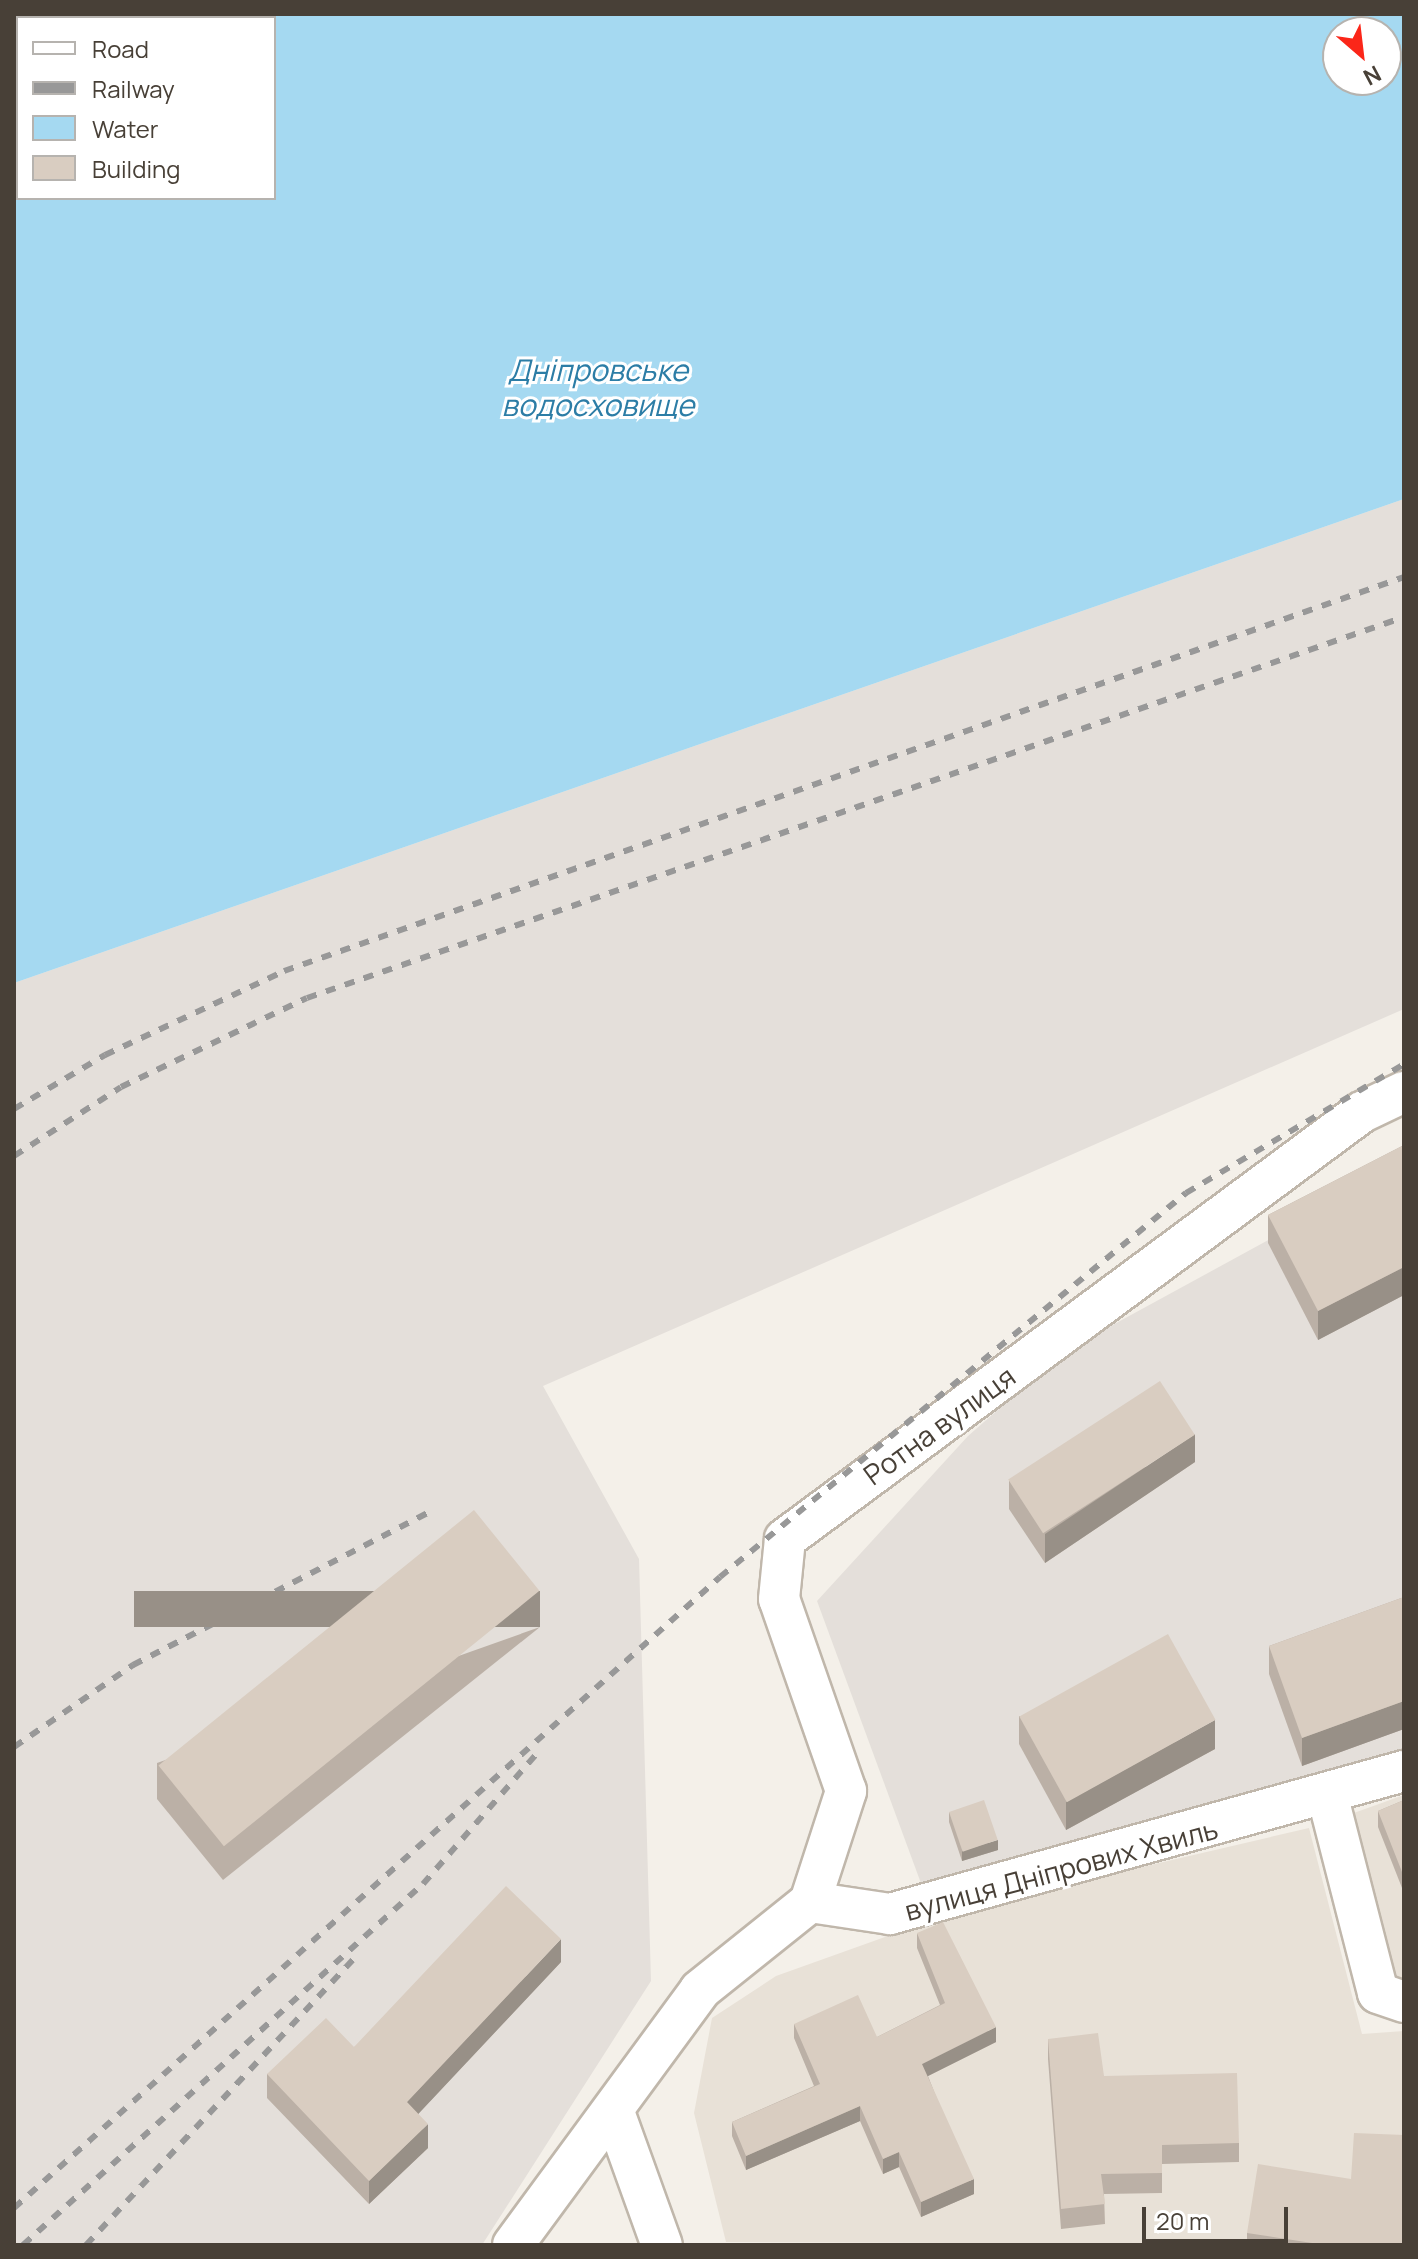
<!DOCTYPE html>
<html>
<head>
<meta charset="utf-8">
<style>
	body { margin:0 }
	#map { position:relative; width:1418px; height:2259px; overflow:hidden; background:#f4f0e9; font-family:Manrope,sans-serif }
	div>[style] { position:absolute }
	.residential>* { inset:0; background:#e8e1d7 }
	.industrial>* { inset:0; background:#e4dfda }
	.water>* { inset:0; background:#a5d9f1 }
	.roads { filter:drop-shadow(2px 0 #c0b7ab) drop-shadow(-2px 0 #c0b7ab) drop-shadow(0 2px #c0b7ab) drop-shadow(0 -2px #c0b7ab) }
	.minor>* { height:40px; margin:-20px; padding:0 20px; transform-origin:20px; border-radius:20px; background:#fff }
	.rail>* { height:6px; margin-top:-3px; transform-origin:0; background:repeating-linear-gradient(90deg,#989898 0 10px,transparent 0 20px) }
	.wall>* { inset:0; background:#bbb0a6 }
	.shaded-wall>* { inset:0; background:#989087; transform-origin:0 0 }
	.building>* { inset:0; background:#d9cdc1; transform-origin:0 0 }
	span { translate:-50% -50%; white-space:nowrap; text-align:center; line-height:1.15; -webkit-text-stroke:6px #fff; paint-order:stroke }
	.street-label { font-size:28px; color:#484037 }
	.water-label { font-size:30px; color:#2c7da6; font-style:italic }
	.frame { position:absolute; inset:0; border:16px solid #484037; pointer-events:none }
	.legend { position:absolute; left:16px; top:16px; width:260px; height:184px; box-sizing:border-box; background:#fff; border:2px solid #b6b3af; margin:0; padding:10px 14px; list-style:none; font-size:24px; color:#484037 }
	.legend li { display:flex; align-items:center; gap:16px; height:40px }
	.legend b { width:40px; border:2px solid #b6b3af }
	.north { position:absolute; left:1322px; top:16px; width:80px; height:80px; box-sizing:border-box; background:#fff; border:2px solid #b6b3af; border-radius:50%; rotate:152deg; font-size:22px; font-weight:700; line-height:32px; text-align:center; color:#484037 }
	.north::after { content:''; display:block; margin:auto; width:28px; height:36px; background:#fb2619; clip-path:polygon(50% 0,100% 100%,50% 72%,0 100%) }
	.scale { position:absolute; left:1142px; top:2207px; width:146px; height:36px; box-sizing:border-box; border:4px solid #484037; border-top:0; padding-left:10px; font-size:24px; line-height:28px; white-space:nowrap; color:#484037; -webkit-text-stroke:6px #fff; paint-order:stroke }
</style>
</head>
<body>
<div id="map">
	<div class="residential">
		<div style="clip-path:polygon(1404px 1795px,1404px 1978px,1395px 1979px,1351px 1814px)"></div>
		<div style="clip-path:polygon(1309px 1828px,1362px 2034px,1404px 2031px,1404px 2245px,726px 2242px,694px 2113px,712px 2018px,776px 1976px,966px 1908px)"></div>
	</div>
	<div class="industrial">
		<div style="clip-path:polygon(1404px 499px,1404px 1009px,543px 1386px,639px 1559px,651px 1981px,482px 2245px,14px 2245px,14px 983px)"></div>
		<div style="clip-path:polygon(1404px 1166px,1404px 1751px,922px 1886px,817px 1601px,968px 1436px,1065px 1351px)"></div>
	</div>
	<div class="water">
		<div style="clip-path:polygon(evenodd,14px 14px,1404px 14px,1404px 499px,14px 983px,14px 14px,18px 18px,274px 18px,274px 198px,18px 198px,18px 18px,14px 14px,1338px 32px,1386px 32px,1386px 80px,1338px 80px,1338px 32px)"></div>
	</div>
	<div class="roads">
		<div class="minor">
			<div style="left:1328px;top:1798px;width:201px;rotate:75.6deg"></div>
			<div style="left:1378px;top:1993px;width:28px;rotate:19deg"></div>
			<div style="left:810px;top:1902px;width:117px;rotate:-72deg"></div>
			<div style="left:846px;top:1791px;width:203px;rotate:-109.2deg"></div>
			<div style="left:779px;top:1599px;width:60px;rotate:-84.3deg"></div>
			<div style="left:785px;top:1539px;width:718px;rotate:-36.5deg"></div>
			<div style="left:1362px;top:1112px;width:47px;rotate:-25.5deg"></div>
			<div style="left:614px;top:2112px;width:141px;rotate:70.2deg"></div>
			<div style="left:513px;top:2245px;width:316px;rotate:-53.7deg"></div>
			<div style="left:700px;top:1990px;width:141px;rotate:-38.7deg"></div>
			<div style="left:810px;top:1902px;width:81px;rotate:8.5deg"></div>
			<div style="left:890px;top:1914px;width:534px;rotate:-15.55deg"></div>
		</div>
	</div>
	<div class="rail">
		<div style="left:14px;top:1109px;width:106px;rotate:-30.7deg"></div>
		<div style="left:105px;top:1055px;width:198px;rotate:-25.1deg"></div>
		<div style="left:284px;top:971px;width:1187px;rotate:-19.38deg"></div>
		<div style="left:14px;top:1156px;width:127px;rotate:-32.8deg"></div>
		<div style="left:121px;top:1087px;width:206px;rotate:-25.6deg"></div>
		<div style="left:307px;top:998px;width:1161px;rotate:-19.15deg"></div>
		<div style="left:14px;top:1747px;width:145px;rotate:-34.6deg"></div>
		<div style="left:133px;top:1665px;width:333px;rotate:-27.3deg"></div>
		<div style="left:14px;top:2208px;width:947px;rotate:-41.79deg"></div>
		<div style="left:720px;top:1577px;width:604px;rotate:-39.49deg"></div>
		<div style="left:1186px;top:1193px;width:253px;rotate:-30.6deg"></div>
		<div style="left:23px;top:2245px;width:539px;rotate:-42.07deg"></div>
		<div style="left:423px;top:1884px;width:178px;rotate:-48.9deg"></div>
		<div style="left:86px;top:2245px;width:393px;rotate:-46.9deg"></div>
	</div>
	<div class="wall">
		<div style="clip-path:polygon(1404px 1145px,1404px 1295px,1318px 1340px,1268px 1243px,1268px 1215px)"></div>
		<div style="clip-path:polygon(1195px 1462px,1045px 1563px,1009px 1509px,1009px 1481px)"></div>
		<div style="clip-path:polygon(1404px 1597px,1404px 1729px,1302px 1766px,1269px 1674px,1269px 1646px)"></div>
		<div style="clip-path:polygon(540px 1627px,223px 1880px,157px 1799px,157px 1763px)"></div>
		<div style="clip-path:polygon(1019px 1716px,1215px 1749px,1066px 1830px,1019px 1744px)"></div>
		<div style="clip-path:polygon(1404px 1800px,1404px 1893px,1378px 1827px,1378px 1811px)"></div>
		<div style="clip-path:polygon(949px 1812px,998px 1850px,962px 1861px,949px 1822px)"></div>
		<div style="clip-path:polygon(917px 1933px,996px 2042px,928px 2076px,974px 2194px,921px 2217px,899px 2167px,883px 2174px,860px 2121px,746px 2170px,732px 2136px,732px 2122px,814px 2086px,794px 2038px,794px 2024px,877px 2037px,940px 2005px,917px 1948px)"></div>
		<div style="clip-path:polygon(561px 1962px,418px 2114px,428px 2148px,369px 2204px,267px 2098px,267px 2074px,354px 2047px)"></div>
		<div style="clip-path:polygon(1048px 2039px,1104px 2076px,1239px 2143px,1239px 2162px,1162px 2164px,1162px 2193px,1104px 2194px,1105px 2224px,1061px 2229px,1048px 2059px)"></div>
		<div style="clip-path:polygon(1351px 2179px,1404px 2245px,1247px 2245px,1247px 2233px)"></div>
	</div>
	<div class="shaded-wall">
		<div style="clip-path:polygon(1404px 1267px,1404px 1295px,1318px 1340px,1318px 1311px)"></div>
		<div style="clip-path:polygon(1195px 1434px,1195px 1462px,1045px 1563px,1045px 1534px)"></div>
		<div style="left:540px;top:1591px;width:36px;height:406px;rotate:90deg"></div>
		<div style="clip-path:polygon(1404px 1701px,1404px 1729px,1302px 1766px,1302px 1738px)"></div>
		<div style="clip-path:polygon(1215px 1720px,1215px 1749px,1066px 1830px,1066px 1802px)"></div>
		<div style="clip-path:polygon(998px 1840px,998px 1850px,962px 1861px,962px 1851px)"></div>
		<div style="clip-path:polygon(561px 1939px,561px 1962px,407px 2126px,407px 2102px)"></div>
		<div style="clip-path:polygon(996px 2027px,996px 2042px,922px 2079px,922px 2064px)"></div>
		<div style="clip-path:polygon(860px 2106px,860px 2121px,746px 2170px,746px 2156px)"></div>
		<div style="clip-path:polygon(428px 2124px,428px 2148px,369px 2204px,369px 2181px)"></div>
		<div style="clip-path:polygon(899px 2152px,899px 2167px,883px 2174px,883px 2159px)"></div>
		<div style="clip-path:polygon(974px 2179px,974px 2194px,921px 2217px,921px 2202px)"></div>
	</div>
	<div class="building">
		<div style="clip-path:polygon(1404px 1145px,1404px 1267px,1318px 1311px,1268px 1215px)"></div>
		<div style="left:1160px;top:1381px;width:64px;height:181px;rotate:57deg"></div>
		<div style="left:474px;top:1510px;width:104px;height:406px;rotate:51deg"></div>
		<div style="clip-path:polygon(1404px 1597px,1404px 1701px,1302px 1738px,1269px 1646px)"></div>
		<div style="left:1168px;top:1634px;width:98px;height:170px;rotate:61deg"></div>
		<div style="left:984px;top:1800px;width:42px;height:37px;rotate:71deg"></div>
		<div style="clip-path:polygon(1404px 1800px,1404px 1877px,1378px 1811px)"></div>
		<div style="clip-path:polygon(506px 1886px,561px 1939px,407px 2102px,428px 2124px,369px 2181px,267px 2074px,326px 2018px,354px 2047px)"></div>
		<div style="clip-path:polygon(943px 1922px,996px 2027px,922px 2064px,974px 2179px,921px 2202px,899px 2152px,883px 2159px,860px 2106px,746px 2156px,732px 2122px,820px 2084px,794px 2024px,858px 1995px,877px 2037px,945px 2003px,917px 1933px)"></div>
		<div style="clip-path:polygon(1098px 2033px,1104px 2076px,1237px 2073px,1239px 2143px,1162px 2145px,1162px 2173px,1101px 2174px,1105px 2204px,1061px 2209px,1048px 2039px)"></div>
		<div style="clip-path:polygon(1354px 2133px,1404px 2135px,1404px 2245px,1325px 2245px,1247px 2233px,1258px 2164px,1351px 2179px)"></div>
	</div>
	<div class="street-label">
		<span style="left:939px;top:1425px;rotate:-36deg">Ротна вулиця</span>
		<span style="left:1061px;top:1869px;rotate:-15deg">вулиця Дніпрових Хвиль</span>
	</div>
	<div class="water-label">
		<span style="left:598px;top:387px">Дніпровське<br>водосховище</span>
	</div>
	<div class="frame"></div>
	<ul class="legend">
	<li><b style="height:10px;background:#fff"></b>Road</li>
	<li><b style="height:10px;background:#989898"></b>Railway</li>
	<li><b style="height:22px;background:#a5d9f1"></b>Water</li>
	<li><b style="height:22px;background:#d9cdc1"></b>Building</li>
	</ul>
	<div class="north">N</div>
	<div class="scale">20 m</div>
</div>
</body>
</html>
